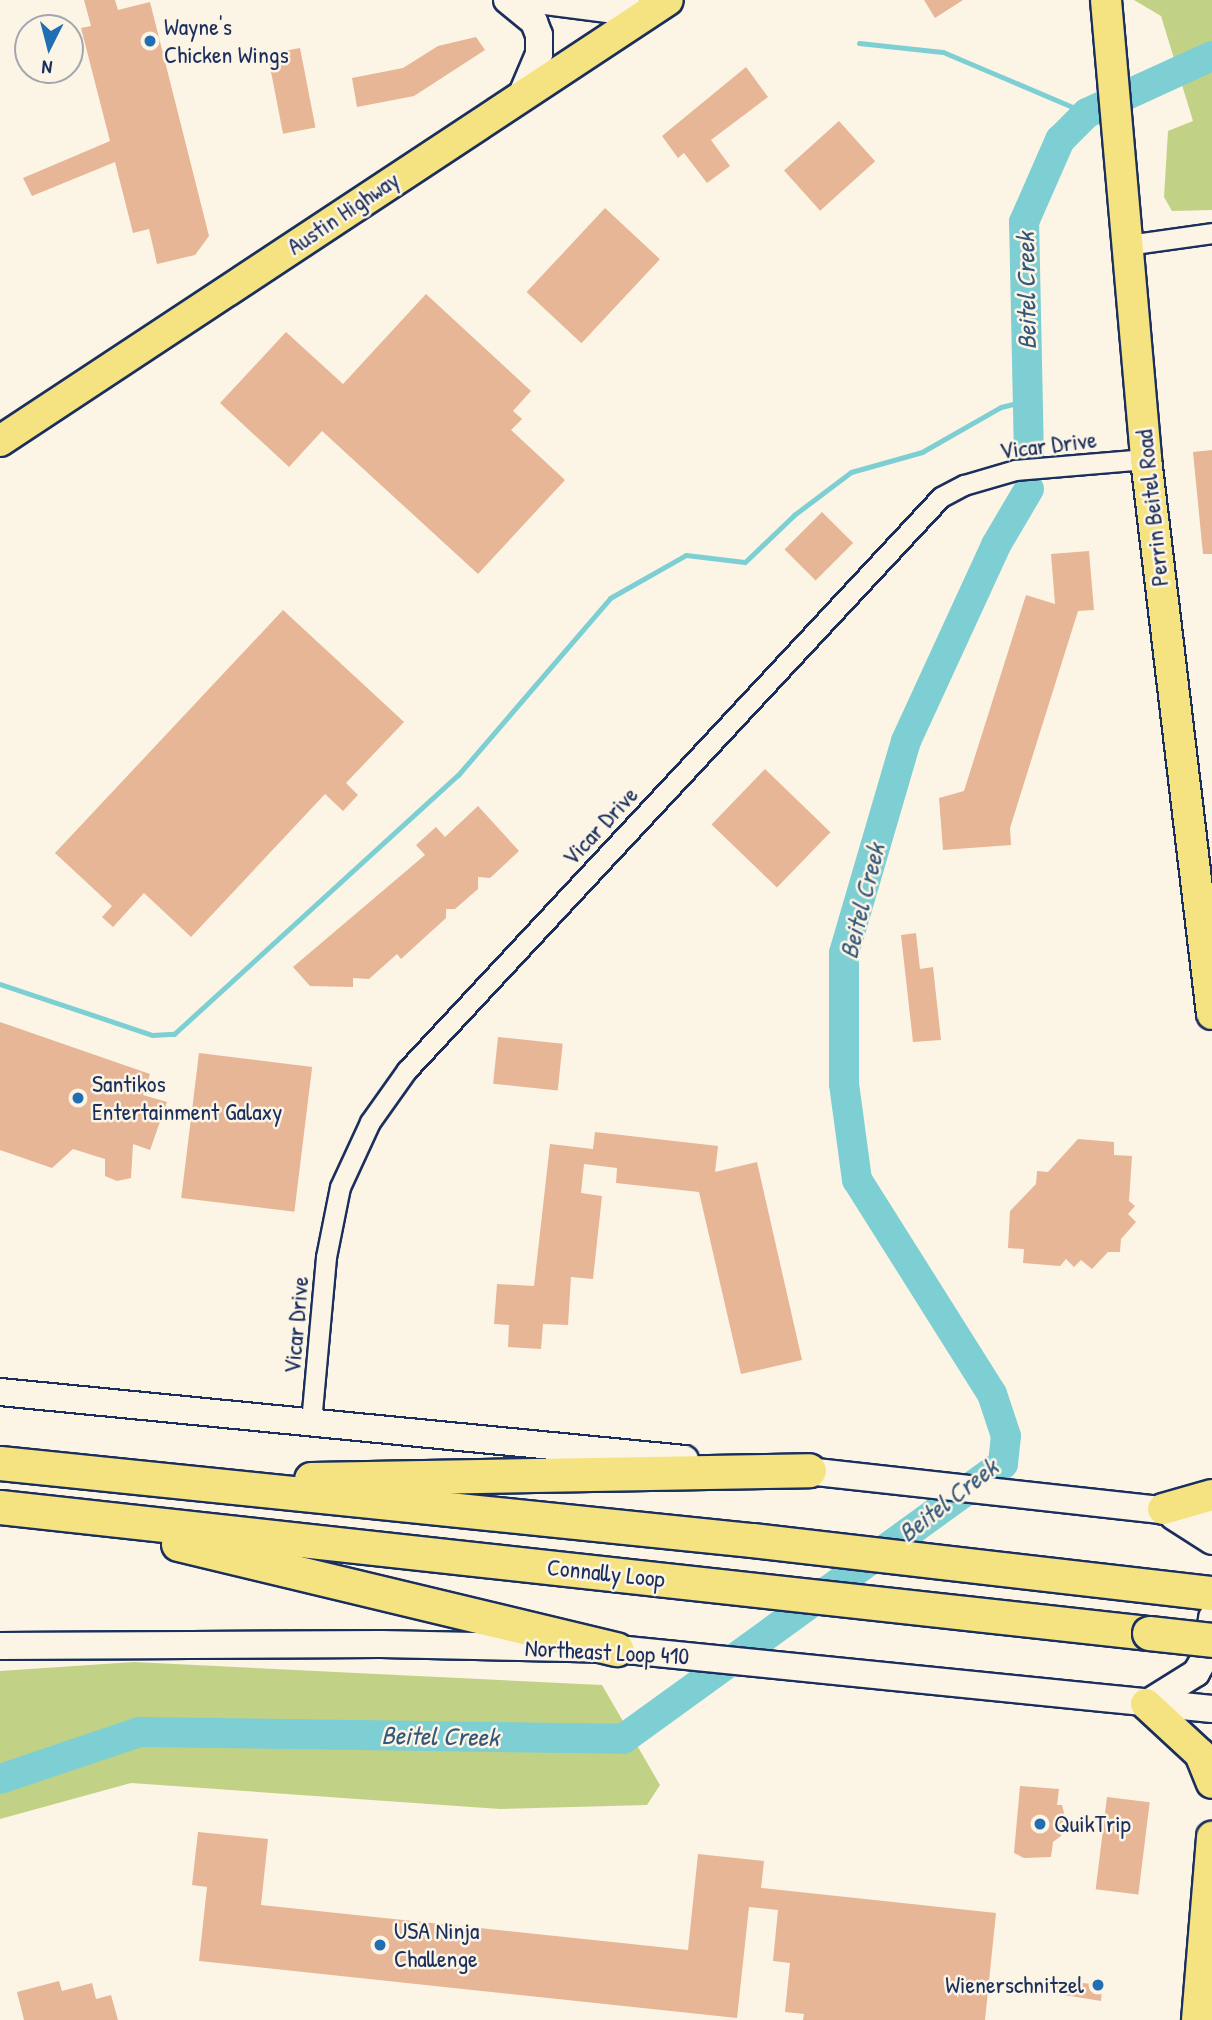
<!DOCTYPE html>
<html>
<head>
<meta charset="utf-8">
<style>
	body { margin:0 }
	#map { position:relative; width:1212px; height:2020px; overflow:hidden; background:#fcf5e5; font-family:"Patrick Hand",sans-serif }
	div>[style] { position:absolute }
	.green>* { inset:0; background:#c1d286 }
	.stream>* { height:5px; margin:-2.5px; padding:0 2.5px; transform-origin:2.5px; border-radius:2.5px; background:#7dcfd3 }
	.river>* { height:30px; margin:-15px; padding:0 15px; transform-origin:15px; border-radius:15px; background:#7dcfd3 }
	.building>* { inset:0; background:#e6b697; transform-origin:0 0 }
	.roads { filter:drop-shadow(2px 0 #1b2f5e) drop-shadow(-2px 0 #1b2f5e) drop-shadow(0 2px #1b2f5e) drop-shadow(0 -2px #1b2f5e) }
	.minor>* { height:19px; margin:-9.5px; padding:0 9.5px; transform-origin:9.5px; border-radius:9.5px; background:#fcf5e5 }
	.secondary>* { height:26px; margin:-13px; padding:0 13px; transform-origin:13px; border-radius:13px; background:#fcf5e5 }
	.primary>* { height:30px; margin:-15px; padding:0 15px; transform-origin:15px; border-radius:15px; background:#f5e382 }
	.motorway>* { height:33px; margin:-16.5px; padding:0 16.5px; transform-origin:16.5px; border-radius:16.5px; background:#f5e382 }
	.bridges { filter:drop-shadow(2px 0 #1b2f5e) drop-shadow(-2px 0 #1b2f5e) drop-shadow(0 2px #1b2f5e) drop-shadow(0 -2px #1b2f5e) }
	.motorway-bridge>* { height:33px; margin:-16.5px; padding:0 16.5px; transform-origin:16.5px; border-radius:16.5px; background:#f5e382 }
	.dots>* { width:19px; height:19px; translate:-50% -50%; box-sizing:border-box; border:4px solid #fcf5e5; border-radius:50% }
	span { translate:-50% -50%; white-space:nowrap; text-align:center; line-height:1.15; -webkit-text-stroke:5px #fcf5e5; paint-order:stroke }
	.poi-label { font-size:24px; color:#1b2f5e }
	.left { translate:0 -50%; text-align:left }
	.right { translate:-100% -50%; text-align:right }
	.street-label { font-size:24px; color:#1b2f5e }
	.water-label { font-size:26px; color:#34577b; font-style:italic }
	.north { position:absolute; left:14px; top:14px; width:70px; height:70px; box-sizing:border-box; background:#fcf5e5; border:2px solid #a2a6af; border-radius:50%; rotate:186deg; font-size:19px; font-weight:700; line-height:28px; text-align:center; color:#1b2f5e }
	.north::after { content:''; display:block; margin:auto; width:24px; height:32px; background:#1f6fb2; clip-path:polygon(50% 0,100% 100%,50% 72%,0 100%) }
</style>
</head>
<body>
<div id="map">
	<div class="green">
		<div style="clip-path:polygon(1134px 0,1212px 0,1212px 210px,1172px 211px,1164px 197px,1168px 131px,1193px 121px,1161px 16px)"></div>
		<div style="clip-path:polygon(134px 1662px,602px 1685px,660px 1785px,647px 1805px,500px 1809px,131px 1783px,0 1819px,0 1671px)"></div>
	</div>
	<div class="stream">
		<div style="left:859px;top:43px;width:84px;rotate:6.1deg"></div>
		<div style="left:943px;top:52px;width:156px;rotate:23deg"></div>
		<div style="left:0;top:984px;width:160px;rotate:18.5deg"></div>
		<div style="left:152px;top:1035px;width:22px;rotate:-3deg"></div>
		<div style="left:174px;top:1034px;width:384px;rotate:-42.4deg"></div>
		<div style="left:458px;top:775px;width:233px;rotate:-49.3deg"></div>
		<div style="left:610px;top:598px;width:87px;rotate:-29.5deg"></div>
		<div style="left:686px;top:555px;width:59px;rotate:6.8deg"></div>
		<div style="left:745px;top:562px;width:68px;rotate:-43.8deg"></div>
		<div style="left:794px;top:515px;width:71px;rotate:-37deg"></div>
		<div style="left:851px;top:472px;width:74px;rotate:-15.7deg"></div>
		<div style="left:922px;top:452px;width:91px;rotate:-29.7deg"></div>
		<div style="left:1001px;top:407px;width:30px;rotate:-14deg"></div>
	</div>
	<div class="river">
		<div style="left:1029px;top:457px;width:235px;rotate:-91.2deg"></div>
		<div style="left:1024px;top:222px;width:90px;rotate:-66.3deg"></div>
		<div style="left:1060px;top:140px;width:38px;rotate:-45deg"></div>
		<div style="left:1087px;top:113px;width:137px;rotate:-24.5deg"></div>
		<div style="left:0;top:1779px;width:148px;rotate:-18.6deg"></div>
		<div style="left:140px;top:1732px;width:483px;rotate:0.8deg"></div>
		<div style="left:623px;top:1739px;width:469px;rotate:-35.9deg"></div>
		<div style="left:1003px;top:1464px;width:28px;rotate:-84deg"></div>
		<div style="left:1006px;top:1436px;width:44px;rotate:-108.4deg"></div>
		<div style="left:992px;top:1394px;width:253px;rotate:-122.2deg"></div>
		<div style="left:857px;top:1180px;width:97px;rotate:-97.7deg"></div>
		<div style="left:844px;top:1084px;width:131px;rotate:-90deg"></div>
		<div style="left:844px;top:953px;width:221px;rotate:-73.7deg"></div>
		<div style="left:906px;top:741px;width:216px;rotate:-65.3deg"></div>
		<div style="left:996px;top:545px;width:65px;rotate:-59.5deg"></div>
	</div>
	<div class="building">
		<div style="clip-path:polygon(84px 0,115px 0,118px 10px,150px 2px,209px 236px,195px 255px,157px 264px,149px 229px,133px 233px,115px 162px,32px 196px,23px 178px,110px 141px,81px 28px,91px 26px)"></div>
		<div style="clip-path:polygon(924px 0,963px 0,935px 18px)"></div>
		<div style="clip-path:polygon(476px 37px,485px 50px,414px 96px,357px 107px,352px 78px,403px 68px,438px 46px)"></div>
		<div style="left:300px;top:48px;width:81px;height:33px;rotate:79deg"></div>
		<div style="clip-path:polygon(746px 67px,768px 97px,711px 140px,730px 166px,707px 183px,684px 153px,678px 158px,662px 136px)"></div>
		<div style="left:839px;top:121px;width:54px;height:74px;rotate:48deg"></div>
		<div style="left:605px;top:208px;width:75px;height:115px;rotate:43deg"></div>
		<div style="clip-path:polygon(426px 294px,531px 391px,513px 411px,522px 419px,511px 430px,565px 480px,478px 574px,322px 431px,289px 467px,220px 403px,286px 332px,343px 384px)"></div>
		<div style="clip-path:polygon(1212px 450px,1212px 554px,1203px 554px,1193px 452px)"></div>
		<div style="left:822px;top:512px;width:44px;height:53px;rotate:45deg"></div>
		<div style="clip-path:polygon(1089px 551px,1094px 610px,1078px 611px,1010px 828px,1011px 845px,943px 850px,939px 798px,964px 791px,1026px 595px,1055px 604px,1051px 554px)"></div>
		<div style="clip-path:polygon(283px 610px,404px 722px,346px 783px,358px 795px,343px 811px,325px 794px,191px 937px,144px 893px,113px 927px,102px 917px,112px 906px,55px 853px)"></div>
		<div style="left:765px;top:769px;width:91px;height:77px;rotate:44deg"></div>
		<div style="clip-path:polygon(478px 806px,519px 851px,490px 878px,478px 877px,478px 889px,455px 909px,446px 909px,446px 918px,401px 959px,397px 954px,369px 979px,353px 978px,353px 987px,310px 986px,293px 967px,425px 855px,416px 845px,436px 827px,445px 837px)"></div>
		<div style="clip-path:polygon(916px 933px,920px 969px,933px 967px,941px 1040px,913px 1042px,901px 935px)"></div>
		<div style="clip-path:polygon(0 1022px,150px 1074px,143px 1095px,167px 1102px,150px 1150px,133px 1144px,131px 1178px,117px 1181px,105px 1176px,105px 1159px,73px 1149px,52px 1168px,0 1150px)"></div>
		<div style="left:498px;top:1037px;width:65px;height:47px;rotate:6deg"></div>
		<div style="left:199px;top:1053px;width:114px;height:146px;rotate:7deg"></div>
		<div style="clip-path:polygon(595px 1132px,718px 1146px,715px 1172px,757px 1162px,802px 1360px,741px 1374px,699px 1192px,616px 1183px,617px 1168px,584px 1164px,581px 1193px,602px 1196px,593px 1279px,571px 1277px,568px 1325px,543px 1324px,541px 1349px,508px 1347px,509px 1325px,494px 1324px,497px 1284px,534px 1286px,550px 1144px,593px 1149px)"></div>
		<div style="clip-path:polygon(1078px 1139px,1114px 1142px,1114px 1155px,1132px 1156px,1129px 1201px,1135px 1206px,1128px 1214px,1136px 1222px,1121px 1239px,1120px 1252px,1108px 1252px,1092px 1269px,1081px 1260px,1074px 1267px,1066px 1259px,1060px 1266px,1023px 1263px,1024px 1249px,1008px 1248px,1010px 1211px,1036px 1184px,1037px 1171px,1048px 1172px)"></div>
		<div style="clip-path:polygon(1020px 1786px,1059px 1789px,1057px 1805px,1062px 1805px,1064px 1813px,1061px 1836px,1053px 1842px,1051px 1857px,1024px 1858px,1014px 1853px)"></div>
		<div style="left:1107px;top:1797px;width:43px;height:93px;rotate:7deg"></div>
		<div style="clip-path:polygon(198px 1832px,268px 1839px,261px 1905px,688px 1950px,698px 1854px,764px 1861px,761px 1888px,996px 1913px,985px 2020px,803px 2020px,804px 2014px,785px 2012px,790px 1963px,773px 1961px,778px 1910px,749px 1907px,737px 2018px,199px 1961px,207px 1887px,192px 1885px)"></div>
		<div style="clip-path:polygon(1054px 1980px,1102px 1985px,1101px 2001px,1052px 1993px)"></div>
		<div style="clip-path:polygon(59px 1981px,62px 1991px,92px 1983px,96px 1999px,111px 1995px,118px 2020px,24px 2020px,17px 1992px)"></div>
	</div>
	<div class="roads">
		<div class="minor">
			<div style="left:1127px;top:245px;width:86px;rotate:-8deg"></div>
			<div style="left:311px;top:1422px;width:166px;rotate:-84.8deg"></div>
			<div style="left:326px;top:1257px;width:71px;rotate:-78.7deg"></div>
			<div style="left:340px;top:1187px;width:72px;rotate:-65.2deg"></div>
			<div style="left:370px;top:1122px;width:64px;rotate:-54.6deg"></div>
			<div style="left:407px;top:1070px;width:783px;rotate:-47.02deg"></div>
			<div style="left:941px;top:497px;width:26px;rotate:-28deg"></div>
			<div style="left:964px;top:485px;width:53px;rotate:-16.4deg"></div>
			<div style="left:1015px;top:470px;width:131px;rotate:-4.8deg"></div>
		</div>
		<div class="secondary">
			<div style="left:507px;top:0;width:35px;rotate:39deg"></div>
			<div style="left:534px;top:22px;width:14px;rotate:69deg"></div>
			<div style="left:539px;top:35px;width:19px;rotate:90deg"></div>
			<div style="left:539px;top:54px;width:43px;rotate:113deg"></div>
			<div style="left:538px;top:0;width:109px;rotate:7.4deg"></div>
			<div style="left:0;top:1392px;width:688px;rotate:5.59deg"></div>
			<div style="left:789px;top:1469px;width:426px;rotate:6.3deg"></div>
			<div style="left:1173px;top:1516px;width:46px;rotate:32.7deg"></div>
			<div style="left:0;top:1646px;width:381px;rotate:-0.3deg"></div>
			<div style="left:381px;top:1644px;width:236px;rotate:1.2deg"></div>
			<div style="left:617px;top:1649px;width:598px;rotate:5.76deg"></div>
			<div style="left:1146px;top:1704px;width:59px;rotate:-31.8deg"></div>
			<div style="left:1196px;top:1673px;width:22px;rotate:-60deg"></div>
			<div style="left:1207px;top:1654px;width:37px;rotate:-82deg"></div>
		</div>
		<div class="primary">
			<div style="left:1106px;top:0;width:461px;rotate:85deg"></div>
			<div style="left:1146px;top:459px;width:559px;rotate:83.22deg"></div>
			<div style="left:0;top:441px;width:800px;rotate:-33.43deg"></div>
			<div style="left:1163px;top:1509px;width:51px;rotate:-15.9deg"></div>
			<div style="left:1146px;top:1704px;width:74px;rotate:42.8deg"></div>
			<div style="left:1200px;top:1754px;width:31px;rotate:68deg"></div>
			<div style="left:1197px;top:2020px;width:184px;rotate:-85.3deg"></div>
		</div>
		<div class="motorway">
			<div style="left:0;top:1463px;width:756px;rotate:5.85deg"></div>
			<div style="left:752px;top:1540px;width:463px;rotate:6.6deg"></div>
			<div style="left:311px;top:1479px;width:498px;rotate:-1deg"></div>
			<div style="left:0;top:1507px;width:1156px;rotate:6.26deg"></div>
			<div style="left:178px;top:1544px;width:451px;rotate:13.5deg"></div>
		</div>
	</div>
	<div class="bridges">
		<div class="motorway-bridge">
			<div style="left:1149px;top:1633px;width:63px;rotate:6.3deg"></div>
		</div>
	</div>
	<div class="dots">
		<div style="left:150px;top:41px;background:#1f6fb2"></div>
		<div style="left:78px;top:1098px;background:#1f6fb2"></div>
		<div style="left:1040px;top:1824px;background:#1f6fb2"></div>
		<div style="left:380px;top:1945px;background:#1f6fb2"></div>
		<div style="left:1098px;top:1985px;background:#1f6fb2"></div>
	</div>
	<div class="poi-label">
		<span class="left" style="left:164px;top:41px">Wayne's<br>Chicken Wings</span>
		<span class="left" style="left:92px;top:1098px">Santikos<br>Entertainment Galaxy</span>
		<span class="left" style="left:1054px;top:1824px">QuikTrip</span>
		<span class="left" style="left:394px;top:1945px">USA Ninja<br>Challenge</span>
		<span class="right" style="left:1084px;top:1985px">Wienerschnitzel</span>
	</div>
	<div class="street-label">
		<span style="left:343px;top:213px;rotate:-34deg">Austin Highway</span>
		<span style="left:1048px;top:445px;rotate:-7deg">Vicar Drive</span>
		<span style="left:1152px;top:508px;rotate:-96deg">Perrin Beitel Road</span>
		<span style="left:600px;top:826px;rotate:-47deg">Vicar Drive</span>
		<span style="left:296px;top:1325px;rotate:-85deg">Vicar Drive</span>
		<span style="left:606px;top:1573px;rotate:6deg">Connally Loop</span>
		<span style="left:607px;top:1652px;rotate:3deg">Northeast Loop 410</span>
	</div>
	<div class="water-label">
		<span style="left:1026px;top:291px;rotate:-91deg">Beitel Creek</span>
		<span style="left:862px;top:901px;rotate:-76deg">Beitel Creek</span>
		<span style="left:948px;top:1500px;rotate:-38deg">Beitel Creek</span>
		<span style="left:440px;top:1736px;rotate:1deg">Beitel Creek</span>
	</div>
	<div class="north">N</div>
</div>
</body>
</html>
